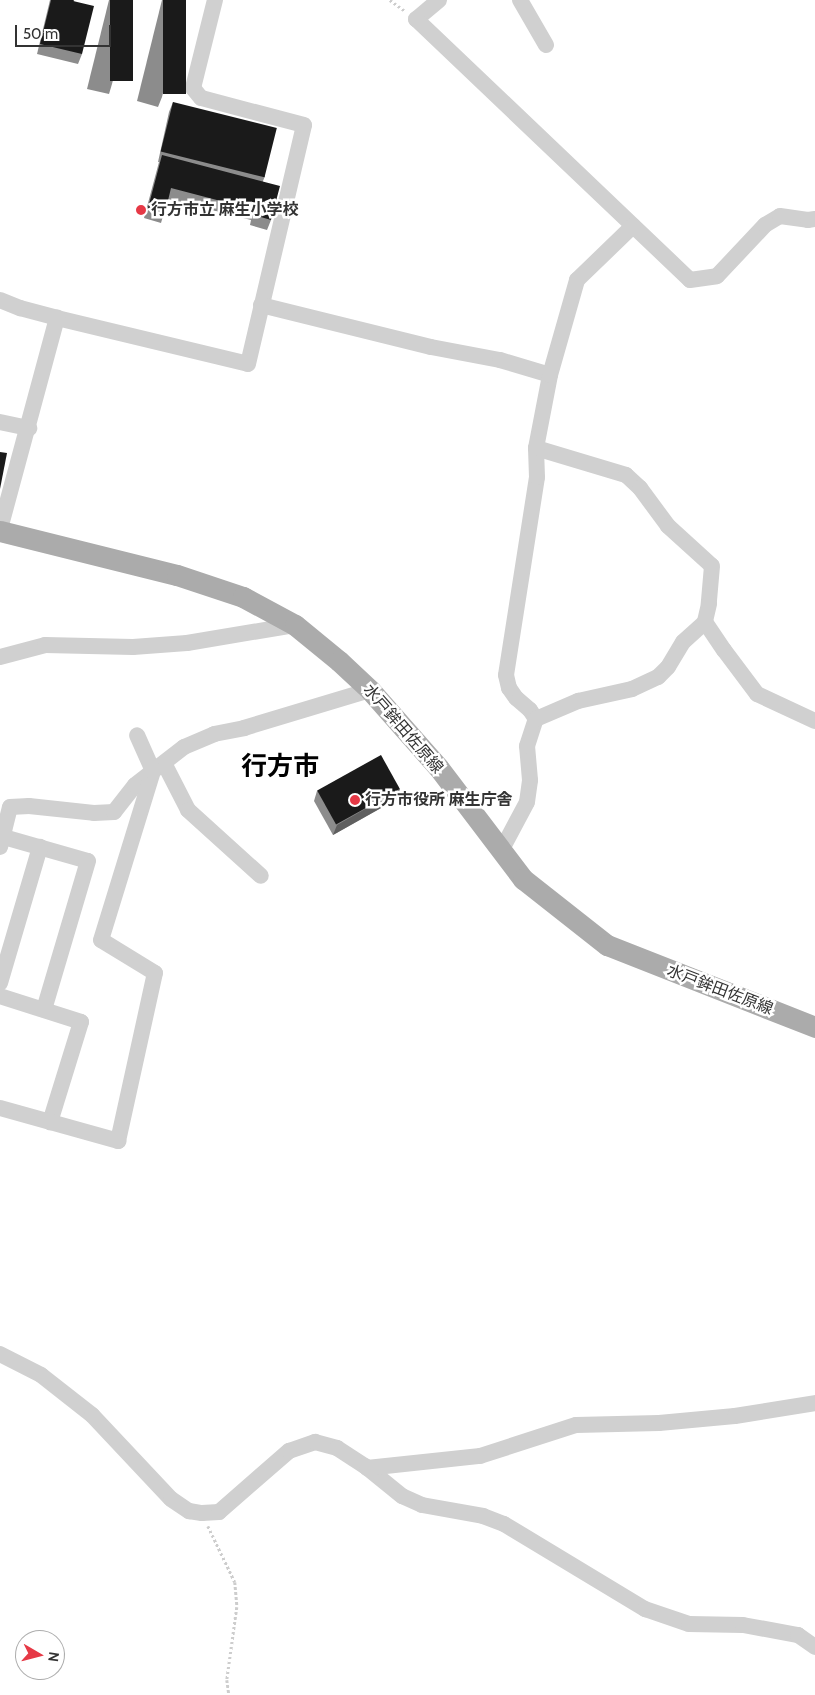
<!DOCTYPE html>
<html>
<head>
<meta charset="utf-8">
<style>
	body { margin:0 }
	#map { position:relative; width:815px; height:1695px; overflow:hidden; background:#fff; font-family:Cabin,"Noto Sans JP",sans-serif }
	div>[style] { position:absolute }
	.path>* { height:2.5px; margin-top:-1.25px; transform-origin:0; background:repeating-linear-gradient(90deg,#cdcdcd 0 2.5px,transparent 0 5px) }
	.minor>* { height:16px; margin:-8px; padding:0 8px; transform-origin:8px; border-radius:8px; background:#d0d0d0 }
	.major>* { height:21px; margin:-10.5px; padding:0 10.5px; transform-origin:10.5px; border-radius:10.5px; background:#ababab }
	.wall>* { inset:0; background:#8c8c8c }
	.shaded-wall>* { inset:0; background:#5f5f5f }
	.building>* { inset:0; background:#1a1a1a; transform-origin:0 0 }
	.dots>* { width:14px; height:14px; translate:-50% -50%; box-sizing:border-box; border:2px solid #fff; border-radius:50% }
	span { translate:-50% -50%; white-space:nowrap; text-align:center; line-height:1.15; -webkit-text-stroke:5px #fff; paint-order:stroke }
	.poi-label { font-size:16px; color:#333; font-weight:700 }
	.left { translate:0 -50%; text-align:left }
	.street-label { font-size:16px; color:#333 }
	.town-label { font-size:26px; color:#000; font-weight:700 }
	.north { position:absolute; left:15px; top:1630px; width:50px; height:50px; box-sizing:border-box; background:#fff; border:1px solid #adadad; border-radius:50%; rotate:98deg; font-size:14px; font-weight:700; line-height:20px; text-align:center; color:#333 }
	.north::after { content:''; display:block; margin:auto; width:18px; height:22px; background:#e63946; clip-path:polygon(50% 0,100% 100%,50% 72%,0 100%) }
	.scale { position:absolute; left:15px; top:25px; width:96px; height:22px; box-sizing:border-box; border:2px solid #333; border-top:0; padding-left:6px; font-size:15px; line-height:18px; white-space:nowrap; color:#333; -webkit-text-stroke:4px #fff; paint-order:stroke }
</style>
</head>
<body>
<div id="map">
	<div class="path">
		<div style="left:390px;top:0;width:19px;rotate:36deg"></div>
		<div style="left:208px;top:1526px;width:62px;rotate:64.3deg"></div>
		<div style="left:235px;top:1582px;width:25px;rotate:85deg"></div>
		<div style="left:237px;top:1607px;width:74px;rotate:97.8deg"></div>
		<div style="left:227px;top:1680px;width:15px;rotate:82deg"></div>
	</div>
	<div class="minor">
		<div style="left:439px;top:0;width:30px;rotate:140deg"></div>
		<div style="left:416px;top:19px;width:378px;rotate:43.6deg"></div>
		<div style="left:690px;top:280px;width:27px;rotate:-8deg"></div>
		<div style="left:717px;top:276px;width:70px;rotate:-46.7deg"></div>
		<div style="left:765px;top:225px;width:17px;rotate:-31deg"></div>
		<div style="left:780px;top:216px;width:28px;rotate:8deg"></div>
		<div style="left:808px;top:220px;width:7px;rotate:-8deg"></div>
		<div style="left:520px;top:0;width:52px;rotate:60deg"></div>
		<div style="left:0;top:300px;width:22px;rotate:22deg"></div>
		<div style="left:20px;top:308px;width:38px;rotate:15deg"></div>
		<div style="left:57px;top:318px;width:196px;rotate:13.5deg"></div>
		<div style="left:248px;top:364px;width:245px;rotate:-76.8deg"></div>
		<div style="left:304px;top:125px;width:106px;rotate:-165.3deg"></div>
		<div style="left:201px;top:98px;width:13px;rotate:-129deg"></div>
		<div style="left:193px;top:88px;width:91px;rotate:-76deg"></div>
		<div style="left:261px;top:305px;width:175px;rotate:13.9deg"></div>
		<div style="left:431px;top:347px;width:70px;rotate:10.7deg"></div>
		<div style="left:500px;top:360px;width:52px;rotate:16.7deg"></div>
		<div style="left:0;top:422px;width:30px;rotate:12deg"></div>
		<div style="left:536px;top:448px;width:94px;rotate:16.7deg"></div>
		<div style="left:626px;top:475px;width:19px;rotate:43deg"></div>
		<div style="left:640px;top:488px;width:47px;rotate:53.6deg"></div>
		<div style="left:668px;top:526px;width:59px;rotate:42.3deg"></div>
		<div style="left:712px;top:566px;width:38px;rotate:95deg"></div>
		<div style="left:709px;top:604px;width:18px;rotate:103deg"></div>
		<div style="left:705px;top:622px;width:34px;rotate:56deg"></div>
		<div style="left:724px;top:650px;width:55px;rotate:53.1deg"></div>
		<div style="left:757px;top:694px;width:64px;rotate:25deg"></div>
		<div style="left:0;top:529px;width:219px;rotate:-74.9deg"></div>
		<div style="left:0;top:657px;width:47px;rotate:-14.9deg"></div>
		<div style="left:45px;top:645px;width:88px;rotate:1.3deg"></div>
		<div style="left:133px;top:647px;width:54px;rotate:-4.2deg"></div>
		<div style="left:187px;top:643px;width:109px;rotate:-9.5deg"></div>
		<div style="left:536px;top:719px;width:11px;rotate:-124deg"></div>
		<div style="left:530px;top:710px;width:18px;rotate:-139deg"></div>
		<div style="left:516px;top:698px;width:12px;rotate:-125deg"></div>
		<div style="left:509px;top:688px;width:13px;rotate:-103deg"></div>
		<div style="left:506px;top:675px;width:200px;rotate:-81.1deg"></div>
		<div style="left:537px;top:477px;width:29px;rotate:-92deg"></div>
		<div style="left:536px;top:448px;width:74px;rotate:-79.1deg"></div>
		<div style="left:550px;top:375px;width:99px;rotate:-74.1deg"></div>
		<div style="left:577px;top:280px;width:78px;rotate:-44deg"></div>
		<div style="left:164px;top:763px;width:53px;rotate:62.9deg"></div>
		<div style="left:188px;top:810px;width:98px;rotate:42.1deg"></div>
		<div style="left:0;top:836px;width:91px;rotate:15.9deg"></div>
		<div style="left:88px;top:861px;width:155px;rotate:106.5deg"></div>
		<div style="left:0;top:847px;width:41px;rotate:-76deg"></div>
		<div style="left:10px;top:807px;width:19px;rotate:-3deg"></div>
		<div style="left:29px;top:806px;width:65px;rotate:6.1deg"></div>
		<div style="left:94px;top:813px;width:20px;rotate:-3deg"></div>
		<div style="left:114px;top:812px;width:34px;rotate:-52deg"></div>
		<div style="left:135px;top:785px;width:62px;rotate:-37.8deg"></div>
		<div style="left:184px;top:747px;width:33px;rotate:-23deg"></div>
		<div style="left:214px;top:734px;width:31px;rotate:-11deg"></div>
		<div style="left:244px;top:728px;width:132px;rotate:-16.8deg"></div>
		<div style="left:501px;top:851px;width:55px;rotate:-62deg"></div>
		<div style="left:527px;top:802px;width:22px;rotate:-82deg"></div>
		<div style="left:530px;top:780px;width:34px;rotate:-95deg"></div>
		<div style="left:527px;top:746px;width:28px;rotate:-72deg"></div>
		<div style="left:536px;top:719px;width:46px;rotate:-23.2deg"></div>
		<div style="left:578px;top:701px;width:55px;rotate:-12.5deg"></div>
		<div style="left:632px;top:689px;width:29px;rotate:-25deg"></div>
		<div style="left:658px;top:677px;width:14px;rotate:-45deg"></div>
		<div style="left:668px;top:667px;width:29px;rotate:-59deg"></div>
		<div style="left:683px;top:642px;width:30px;rotate:-42deg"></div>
		<div style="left:0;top:983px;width:142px;rotate:-73.6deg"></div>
		<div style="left:0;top:996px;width:85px;rotate:17.8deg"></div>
		<div style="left:81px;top:1022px;width:105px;rotate:107.2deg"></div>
		<div style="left:0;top:1108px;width:123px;rotate:15.6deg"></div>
		<div style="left:118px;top:1141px;width:172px;rotate:-77.6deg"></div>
		<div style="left:155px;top:973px;width:63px;rotate:-148.6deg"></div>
		<div style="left:101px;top:940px;width:177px;rotate:-72.9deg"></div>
		<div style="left:153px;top:771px;width:39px;rotate:-114deg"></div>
		<div style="left:0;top:1354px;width:46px;rotate:27.1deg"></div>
		<div style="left:41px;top:1375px;width:65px;rotate:38.1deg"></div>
		<div style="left:92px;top:1415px;width:115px;rotate:46.8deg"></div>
		<div style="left:171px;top:1499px;width:22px;rotate:34deg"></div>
		<div style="left:189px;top:1511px;width:13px;rotate:9deg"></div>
		<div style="left:202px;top:1513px;width:17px;rotate:-3deg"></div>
		<div style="left:219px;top:1512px;width:93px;rotate:-41.1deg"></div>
		<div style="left:289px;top:1451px;width:28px;rotate:-19deg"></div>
		<div style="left:315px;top:1442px;width:23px;rotate:15deg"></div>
		<div style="left:337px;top:1448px;width:33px;rotate:33deg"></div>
		<div style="left:365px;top:1466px;width:48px;rotate:39deg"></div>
		<div style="left:402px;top:1496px;width:22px;rotate:24deg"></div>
		<div style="left:422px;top:1505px;width:62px;rotate:10.2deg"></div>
		<div style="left:483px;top:1516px;width:22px;rotate:21deg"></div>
		<div style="left:504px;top:1524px;width:165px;rotate:31.1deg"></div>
		<div style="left:645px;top:1609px;width:46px;rotate:18.8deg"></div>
		<div style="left:689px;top:1624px;width:54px;rotate:1.1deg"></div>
		<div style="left:743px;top:1625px;width:56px;rotate:10.3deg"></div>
		<div style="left:798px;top:1635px;width:21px;rotate:35deg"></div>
		<div style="left:367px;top:1468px;width:114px;rotate:-6.1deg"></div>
		<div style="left:480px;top:1456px;width:101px;rotate:-17.9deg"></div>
		<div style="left:576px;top:1425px;width:83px;rotate:-1.4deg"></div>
		<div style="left:659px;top:1423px;width:76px;rotate:-5.3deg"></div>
		<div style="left:735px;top:1416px;width:81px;rotate:-9.2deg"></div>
	</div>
	<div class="major">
		<div style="left:0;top:531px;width:182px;rotate:14deg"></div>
		<div style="left:177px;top:575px;width:70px;rotate:18.4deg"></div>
		<div style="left:243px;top:597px;width:59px;rotate:28.3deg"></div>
		<div style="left:295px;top:625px;width:57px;rotate:39.3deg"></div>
		<div style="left:339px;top:661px;width:42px;rotate:43.1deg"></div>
		<div style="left:370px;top:690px;width:103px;rotate:48.6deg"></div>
		<div style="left:438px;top:767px;width:141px;rotate:52.8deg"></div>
		<div style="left:523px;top:879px;width:107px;rotate:38.2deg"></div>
		<div style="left:607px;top:945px;width:224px;rotate:21.5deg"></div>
	</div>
	<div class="wall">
		<div style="clip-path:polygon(50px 0,74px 0,82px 54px,78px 64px,37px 54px)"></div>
		<div style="clip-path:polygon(109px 0,133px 0,112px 84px,109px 94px,87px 89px)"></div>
		<div style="clip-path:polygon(162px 0,186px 0,162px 97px,158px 107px,137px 101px)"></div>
		<div style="clip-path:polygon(173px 102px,265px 176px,263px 181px,271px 220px,267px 230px,250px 225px,251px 220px,168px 199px,161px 223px,144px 218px,159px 162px,158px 162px,169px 112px)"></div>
		<div style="clip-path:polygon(317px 791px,397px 799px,333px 835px,314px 801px)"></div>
	</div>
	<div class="shaded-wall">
		<div style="clip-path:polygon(400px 789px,397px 799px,333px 835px,337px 825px)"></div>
	</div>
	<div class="building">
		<div style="clip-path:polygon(51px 0,74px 0,73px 1px,94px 6px,82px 54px,40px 44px)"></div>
		<div style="left:110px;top:0;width:23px;height:81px"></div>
		<div style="left:163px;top:0;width:23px;height:94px"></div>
		<div style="left:173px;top:102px;width:107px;height:51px;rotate:14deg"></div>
		<div style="clip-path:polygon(162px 155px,280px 186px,271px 220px,254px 215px,255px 210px,171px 188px,165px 213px,148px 208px)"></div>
		<div style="clip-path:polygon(0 452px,7px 453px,0 489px)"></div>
		<div style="left:381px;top:755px;width:39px;height:73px;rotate:61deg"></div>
	</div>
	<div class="dots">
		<div style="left:141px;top:210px;background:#e63946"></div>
		<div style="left:355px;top:800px;background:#e63946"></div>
	</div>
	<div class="poi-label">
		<span class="left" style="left:151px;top:210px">行方市立 麻生小学校</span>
		<span class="left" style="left:365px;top:800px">行方市役所 麻生庁舎</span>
	</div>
	<div class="street-label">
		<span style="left:403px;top:729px;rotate:49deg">水戸鉾田佐原線</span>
		<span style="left:720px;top:990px;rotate:21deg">水戸鉾田佐原線</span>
	</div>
	<div class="town-label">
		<span style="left:280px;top:767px">行方市</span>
	</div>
	<div class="north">N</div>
	<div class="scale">50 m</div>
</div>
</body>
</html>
